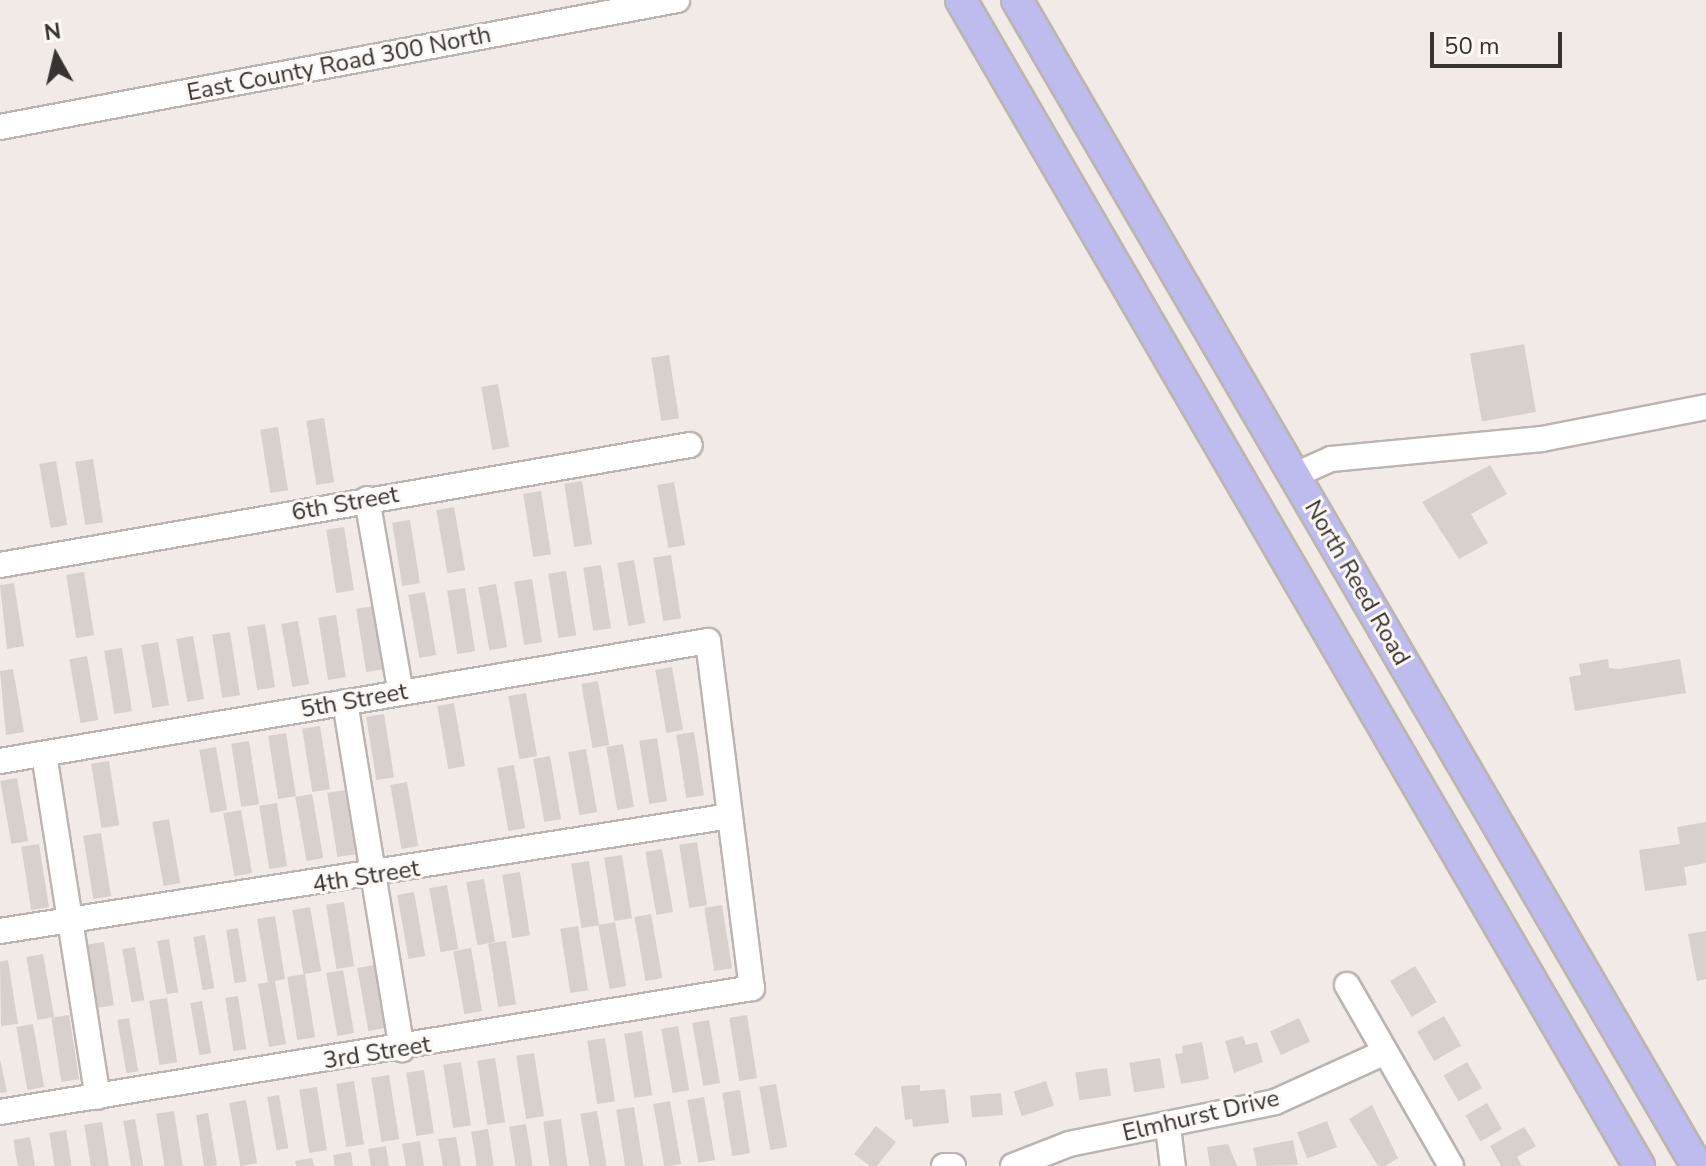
<!DOCTYPE html>
<html>
<head>
<meta charset="utf-8">
<style>
	body { margin:0 }
	#map { position:relative; width:1706px; height:1166px; overflow:hidden; background:#f2eae7; font-family:"Nunito Sans",sans-serif }
	div>[style] { position:absolute }
	.building>* { inset:0; background:#d8d0cd; transform-origin:0 0 }
	.roads { filter:drop-shadow(2px 0 #bbb4b0) drop-shadow(-2px 0 #bbb4b0) drop-shadow(0 2px #bbb4b0) drop-shadow(0 -2px #bbb4b0) }
	.minor>* { height:24px; margin:-12px; padding:0 12px; transform-origin:12px; border-radius:12px; background:#fff }
	.major>* { height:30px; margin:-15px; padding:0 15px; transform-origin:15px; border-radius:15px; background:#bebbee }
	span { translate:-50% -50%; white-space:nowrap; text-align:center; line-height:1.15; -webkit-text-stroke:6px #fef8f5; paint-order:stroke }
	.street-label { font-size:24px; color:#363331 }
	.north { position:absolute; left:16px; top:16px; width:80px; height:80px; -webkit-text-stroke:6px #fef8f5; paint-order:stroke; rotate:352deg; font-size:22px; font-weight:700; line-height:32px; text-align:center; color:#363331 }
	.north::after { content:''; display:block; margin:auto; width:28px; height:36px; background:#363331; clip-path:polygon(50% 0,100% 100%,50% 72%,0 100%) }
	.scale { position:absolute; left:1430px; top:32px; width:132px; height:36px; box-sizing:border-box; border:4px solid #363331; border-top:0; padding-left:10px; font-size:24px; line-height:28px; white-space:nowrap; color:#363331; -webkit-text-stroke:6px #fef8f5; paint-order:stroke }
</style>
</head>
<body>
<div id="map">
	<div class="building">
		<div style="left:1524px;top:344px;width:69px;height:55px;rotate:80deg"></div>
		<div style="left:669px;top:355px;width:64px;height:18px;rotate:81deg"></div>
		<div style="left:498px;top:384px;width:64px;height:17px;rotate:80deg"></div>
		<div style="left:324px;top:418px;width:65px;height:18px;rotate:81deg"></div>
		<div style="left:278px;top:427px;width:64px;height:18px;rotate:81deg"></div>
		<div style="left:93px;top:459px;width:64px;height:18px;rotate:81deg"></div>
		<div style="left:56px;top:461px;width:65px;height:17px;rotate:80deg"></div>
		<div style="clip-path:polygon(1490px 465px,1507px 494px,1471px 514px,1488px 543px,1459px 559px,1422px 502px)"></div>
		<div style="left:582px;top:481px;width:64px;height:18px;rotate:81deg"></div>
		<div style="left:674px;top:482px;width:64px;height:17px;rotate:80deg"></div>
		<div style="left:541px;top:491px;width:64px;height:18px;rotate:81deg"></div>
		<div style="left:454px;top:507px;width:64px;height:18px;rotate:80deg"></div>
		<div style="left:410px;top:520px;width:64px;height:18px;rotate:81deg"></div>
		<div style="left:344px;top:527px;width:64px;height:18px;rotate:81deg"></div>
		<div style="left:671px;top:555px;width:64px;height:18px;rotate:81deg"></div>
		<div style="left:634px;top:560px;width:64px;height:17px;rotate:80deg"></div>
		<div style="left:601px;top:565px;width:64px;height:18px;rotate:81deg"></div>
		<div style="left:566px;top:571px;width:65px;height:18px;rotate:81deg"></div>
		<div style="left:84px;top:572px;width:64px;height:18px;rotate:81deg"></div>
		<div style="left:532px;top:579px;width:64px;height:18px;rotate:81deg"></div>
		<div style="clip-path:polygon(14px 583px,24px 646px,7px 649px,0 585px)"></div>
		<div style="left:496px;top:584px;width:64px;height:18px;rotate:80deg"></div>
		<div style="left:465px;top:588px;width:64px;height:18px;rotate:81deg"></div>
		<div style="left:425px;top:592px;width:64px;height:17px;rotate:80deg"></div>
		<div style="left:374px;top:606px;width:64px;height:18px;rotate:81deg"></div>
		<div style="left:336px;top:615px;width:63px;height:18px;rotate:81deg"></div>
		<div style="left:298px;top:621px;width:64px;height:17px;rotate:80deg"></div>
		<div style="left:265px;top:624px;width:64px;height:18px;rotate:81deg"></div>
		<div style="left:230px;top:632px;width:64px;height:18px;rotate:81deg"></div>
		<div style="left:193px;top:636px;width:64px;height:17px;rotate:80deg"></div>
		<div style="left:158px;top:642px;width:64px;height:17px;rotate:80deg"></div>
		<div style="left:122px;top:648px;width:64px;height:18px;rotate:81deg"></div>
		<div style="left:87px;top:656px;width:65px;height:18px;rotate:80deg"></div>
		<div style="clip-path:polygon(1608px 659px,1609px 668px,1619px 669px,1680px 659px,1686px 693px,1575px 711px,1569px 677px,1581px 675px,1579px 664px)"></div>
		<div style="left:672px;top:667px;width:64px;height:17px;rotate:80deg"></div>
		<div style="clip-path:polygon(13px 669px,24px 732px,6px 735px,0 671px)"></div>
		<div style="left:598px;top:681px;width:65px;height:17px;rotate:80deg"></div>
		<div style="left:526px;top:693px;width:64px;height:18px;rotate:80deg"></div>
		<div style="left:454px;top:703px;width:64px;height:17px;rotate:80deg"></div>
		<div style="left:384px;top:714px;width:64px;height:18px;rotate:81deg"></div>
		<div style="left:320px;top:726px;width:64px;height:18px;rotate:81deg"></div>
		<div style="left:694px;top:732px;width:64px;height:18px;rotate:81deg"></div>
		<div style="left:286px;top:733px;width:64px;height:18px;rotate:81deg"></div>
		<div style="left:657px;top:738px;width:64px;height:18px;rotate:81deg"></div>
		<div style="left:249px;top:741px;width:64px;height:18px;rotate:81deg"></div>
		<div style="left:623px;top:744px;width:64px;height:17px;rotate:80deg"></div>
		<div style="left:216px;top:747px;width:64px;height:17px;rotate:80deg"></div>
		<div style="left:586px;top:749px;width:64px;height:18px;rotate:80deg"></div>
		<div style="left:550px;top:756px;width:64px;height:17px;rotate:80deg"></div>
		<div style="left:109px;top:761px;width:65px;height:18px;rotate:81deg"></div>
		<div style="left:514px;top:765px;width:64px;height:17px;rotate:80deg"></div>
		<div style="left:17px;top:778px;width:64px;height:17px;rotate:80deg"></div>
		<div style="left:407px;top:782px;width:65px;height:17px;rotate:80deg"></div>
		<div style="left:345px;top:790px;width:65px;height:18px;rotate:81deg"></div>
		<div style="left:312px;top:794px;width:65px;height:17px;rotate:80deg"></div>
		<div style="left:277px;top:803px;width:64px;height:18px;rotate:81deg"></div>
		<div style="left:241px;top:810px;width:64px;height:18px;rotate:80deg"></div>
		<div style="left:169px;top:819px;width:65px;height:17px;rotate:80deg"></div>
		<div style="clip-path:polygon(1706px 822px,1706px 863px,1684px 867px,1687px 885px,1645px 891px,1639px 850px,1680px 844px,1677px 827px)"></div>
		<div style="left:101px;top:833px;width:64px;height:18px;rotate:81deg"></div>
		<div style="left:697px;top:842px;width:64px;height:18px;rotate:81deg"></div>
		<div style="left:39px;top:844px;width:64px;height:18px;rotate:81deg"></div>
		<div style="left:662px;top:849px;width:64px;height:17px;rotate:80deg"></div>
		<div style="left:622px;top:855px;width:64px;height:18px;rotate:81deg"></div>
		<div style="left:589px;top:861px;width:65px;height:18px;rotate:81deg"></div>
		<div style="left:520px;top:872px;width:64px;height:18px;rotate:81deg"></div>
		<div style="left:484px;top:879px;width:64px;height:18px;rotate:80deg"></div>
		<div style="left:447px;top:885px;width:65px;height:18px;rotate:80deg"></div>
		<div style="left:414px;top:892px;width:65px;height:17px;rotate:80deg"></div>
		<div style="left:344px;top:902px;width:65px;height:18px;rotate:81deg"></div>
		<div style="left:722px;top:905px;width:64px;height:18px;rotate:81deg"></div>
		<div style="left:310px;top:907px;width:65px;height:18px;rotate:80deg"></div>
		<div style="left:651px;top:914px;width:65px;height:17px;rotate:80deg"></div>
		<div style="clip-path:polygon(275px 916px,285px 979px,275px 981px,286px 1044px,269px 1047px,258px 984px,268px 982px,257px 919px)"></div>
		<div style="left:615px;top:922px;width:65px;height:17px;rotate:80deg"></div>
		<div style="left:578px;top:926px;width:65px;height:18px;rotate:81deg"></div>
		<div style="left:238px;top:928px;width:54px;height:12px;rotate:81deg"></div>
		<div style="clip-path:polygon(1706px 931px,1706px 979px,1697px 981px,1688px 934px)"></div>
		<div style="left:205px;top:935px;width:54px;height:12px;rotate:80deg"></div>
		<div style="left:169px;top:939px;width:54px;height:12px;rotate:80deg"></div>
		<div style="left:506px;top:941px;width:64px;height:18px;rotate:81deg"></div>
		<div style="left:104px;top:942px;width:64px;height:18px;rotate:81deg"></div>
		<div style="left:135px;top:947px;width:54px;height:13px;rotate:80deg"></div>
		<div style="left:471px;top:948px;width:64px;height:18px;rotate:80deg"></div>
		<div style="left:43px;top:954px;width:64px;height:17px;rotate:80deg"></div>
		<div style="clip-path:polygon(8px 960px,18px 1024px,1px 1026px,0 962px)"></div>
		<div style="left:374px;top:965px;width:64px;height:17px;rotate:80deg"></div>
		<div style="left:1415px;top:966px;width:42px;height:29px;rotate:59deg"></div>
		<div style="left:343px;top:970px;width:64px;height:17px;rotate:80deg"></div>
		<div style="left:305px;top:974px;width:64px;height:18px;rotate:81deg"></div>
		<div style="left:238px;top:996px;width:54px;height:13px;rotate:81deg"></div>
		<div style="left:167px;top:998px;width:65px;height:18px;rotate:81deg"></div>
		<div style="left:202px;top:1001px;width:53px;height:12px;rotate:80deg"></div>
		<div style="left:69px;top:1015px;width:65px;height:18px;rotate:81deg"></div>
		<div style="left:747px;top:1015px;width:64px;height:18px;rotate:81deg"></div>
		<div style="left:1444px;top:1016px;width:34px;height:31px;rotate:60deg"></div>
		<div style="left:129px;top:1018px;width:54px;height:12px;rotate:80deg"></div>
		<div style="left:1299px;top:1018px;width:26px;height:32px;rotate:65deg"></div>
		<div style="left:709px;top:1020px;width:64px;height:17px;rotate:80deg"></div>
		<div style="left:33px;top:1024px;width:64px;height:17px;rotate:80deg"></div>
		<div style="left:678px;top:1026px;width:65px;height:17px;rotate:80deg"></div>
		<div style="left:642px;top:1031px;width:65px;height:18px;rotate:81deg"></div>
		<div style="clip-path:polygon(1243px 1036px,1246px 1045px,1257px 1042px,1263px 1062px,1234px 1073px,1225px 1041px)"></div>
		<div style="left:605px;top:1038px;width:64px;height:18px;rotate:81deg"></div>
		<div style="clip-path:polygon(1202px 1042px,1209px 1079px,1181px 1084px,1175px 1054px,1183px 1053px,1182px 1046px)"></div>
		<div style="left:534px;top:1053px;width:64px;height:18px;rotate:81deg"></div>
		<div style="left:495px;top:1058px;width:65px;height:18px;rotate:81deg"></div>
		<div style="left:1160px;top:1058px;width:30px;height:31px;rotate:81deg"></div>
		<div style="clip-path:polygon(0 1060px,7px 1092px,0 1093px)"></div>
		<div style="left:461px;top:1062px;width:64px;height:18px;rotate:81deg"></div>
		<div style="left:1467px;top:1062px;width:30px;height:27px;rotate:60deg"></div>
		<div style="left:1107px;top:1068px;width:28px;height:32px;rotate:82deg"></div>
		<div style="left:424px;top:1070px;width:64px;height:18px;rotate:81deg"></div>
		<div style="left:389px;top:1075px;width:65px;height:18px;rotate:81deg"></div>
		<div style="left:354px;top:1081px;width:64px;height:18px;rotate:81deg"></div>
		<div style="left:1046px;top:1081px;width:26px;height:34px;rotate:72deg"></div>
		<div style="left:776px;top:1084px;width:64px;height:17px;rotate:80deg"></div>
		<div style="clip-path:polygon(920px 1085px,920px 1091px,945px 1089px,949px 1123px,913px 1127px,912px 1119px,905px 1120px,901px 1086px)"></div>
		<div style="left:317px;top:1087px;width:64px;height:18px;rotate:81deg"></div>
		<div style="left:740px;top:1090px;width:64px;height:18px;rotate:81deg"></div>
		<div style="left:1001px;top:1093px;width:22px;height:31px;rotate:85deg"></div>
		<div style="left:279px;top:1095px;width:54px;height:12px;rotate:80deg"></div>
		<div style="left:704px;top:1097px;width:64px;height:17px;rotate:80deg"></div>
		<div style="left:246px;top:1100px;width:64px;height:17px;rotate:80deg"></div>
		<div style="left:670px;top:1101px;width:64px;height:17px;rotate:80deg"></div>
		<div style="left:1487px;top:1103px;width:30px;height:25px;rotate:60deg"></div>
		<div style="clip-path:polygon(1372px 1105px,1398px 1158px,1385px 1166px,1378px 1166px,1349px 1119px)"></div>
		<div style="left:634px;top:1107px;width:60px;height:18px;rotate:81deg"></div>
		<div style="left:174px;top:1111px;width:56px;height:18px;rotate:81deg"></div>
		<div style="left:597px;top:1111px;width:56px;height:17px;rotate:80deg"></div>
		<div style="clip-path:polygon(208px 1113px,217px 1165px,212px 1166px,204px 1166px,196px 1115px)"></div>
		<div style="left:135px;top:1119px;width:48px;height:12px;rotate:80deg"></div>
		<div style="left:561px;top:1119px;width:48px;height:18px;rotate:82deg"></div>
		<div style="left:1327px;top:1121px;width:28px;height:32px;rotate:69deg"></div>
		<div style="left:102px;top:1122px;width:45px;height:18px;rotate:81deg"></div>
		<div style="left:526px;top:1124px;width:43px;height:17px;rotate:81deg"></div>
		<div style="clip-path:polygon(876px 1126px,896px 1142px,877px 1166px,870px 1166px,854px 1154px)"></div>
		<div style="clip-path:polygon(1524px 1127px,1536px 1146px,1517px 1157px,1522px 1166px,1501px 1166px,1490px 1146px)"></div>
		<div style="left:488px;top:1129px;width:37px;height:17px;rotate:81deg"></div>
		<div style="left:66px;top:1130px;width:36px;height:17px;rotate:81deg"></div>
		<div style="left:30px;top:1137px;width:29px;height:17px;rotate:80deg"></div>
		<div style="clip-path:polygon(456px 1137px,461px 1166px,443px 1166px,438px 1139px)"></div>
		<div style="clip-path:polygon(1293px 1140px,1298px 1165px,1257px 1166px,1253px 1148px)"></div>
		<div style="clip-path:polygon(420px 1141px,424px 1166px,406px 1166px,402px 1144px)"></div>
		<div style="clip-path:polygon(1228px 1144px,1237px 1166px,1210px 1166px,1207px 1147px)"></div>
		<div style="clip-path:polygon(386px 1146px,389px 1166px,371px 1166px,368px 1149px)"></div>
		<div style="clip-path:polygon(351px 1152px,353px 1166px,335px 1166px,333px 1155px)"></div>
		<div style="clip-path:polygon(312px 1158px,314px 1166px,296px 1166px,295px 1161px)"></div>
	</div>
	<div class="roads">
		<div class="minor">
			<div style="left:0;top:127px;width:689px;rotate:-10.62deg"></div>
			<div style="left:1295px;top:475px;width:39px;rotate:-24deg"></div>
			<div style="left:1331px;top:459px;width:212px;rotate:-5.4deg"></div>
			<div style="left:1542px;top:439px;width:167px;rotate:-11deg"></div>
			<div style="left:367px;top:499px;width:197px;rotate:80.1deg"></div>
			<div style="left:0;top:565px;width:700px;rotate:-9.87deg"></div>
			<div style="left:345px;top:702px;width:352px;rotate:80.7deg"></div>
			<div style="left:44px;top:754px;width:347px;rotate:81.1deg"></div>
			<div style="left:0;top:761px;width:718px;rotate:-9.62deg"></div>
			<div style="left:708px;top:641px;width:350px;rotate:82.8deg"></div>
			<div style="left:752px;top:988px;width:762px;rotate:170.64deg"></div>
			<div style="left:0;top:931px;width:739px;rotate:-8.95deg"></div>
			<div style="left:1347px;top:985px;width:209px;rotate:60.1deg"></div>
			<div style="left:1168px;top:1127px;width:39px;rotate:83deg"></div>
			<div style="left:944px;top:1166px;width:9px"></div>
			<div style="left:1013px;top:1166px;width:60px;rotate:-21.4deg"></div>
			<div style="left:1069px;top:1144px;width:210px;rotate:-11.5deg"></div>
			<div style="left:1275px;top:1102px;width:121px;rotate:-24.4deg"></div>
		</div>
		<div class="major">
			<div style="left:961px;top:0;width:1349px;rotate:59.82deg"></div>
			<div style="left:1017px;top:0;width:1350px;rotate:59.75deg"></div>
		</div>
	</div>
	<div class="street-label">
		<span style="left:339px;top:64px;rotate:-11deg">East County Road 300 North</span>
		<span style="left:345px;top:504px;rotate:-10deg">6th Street</span>
		<span style="left:1357px;top:583px;rotate:60deg">North Reed Road</span>
		<span style="left:354px;top:701px;rotate:-10deg">5th Street</span>
		<span style="left:366px;top:877px;rotate:-9deg">4th Street</span>
		<span style="left:377px;top:1053px;rotate:-9deg">3rd Street</span>
		<span style="left:1201px;top:1116px;rotate:-13deg">Elmhurst Drive</span>
	</div>
	<div class="north">N</div>
	<div class="scale">50 m</div>
</div>
</body>
</html>
